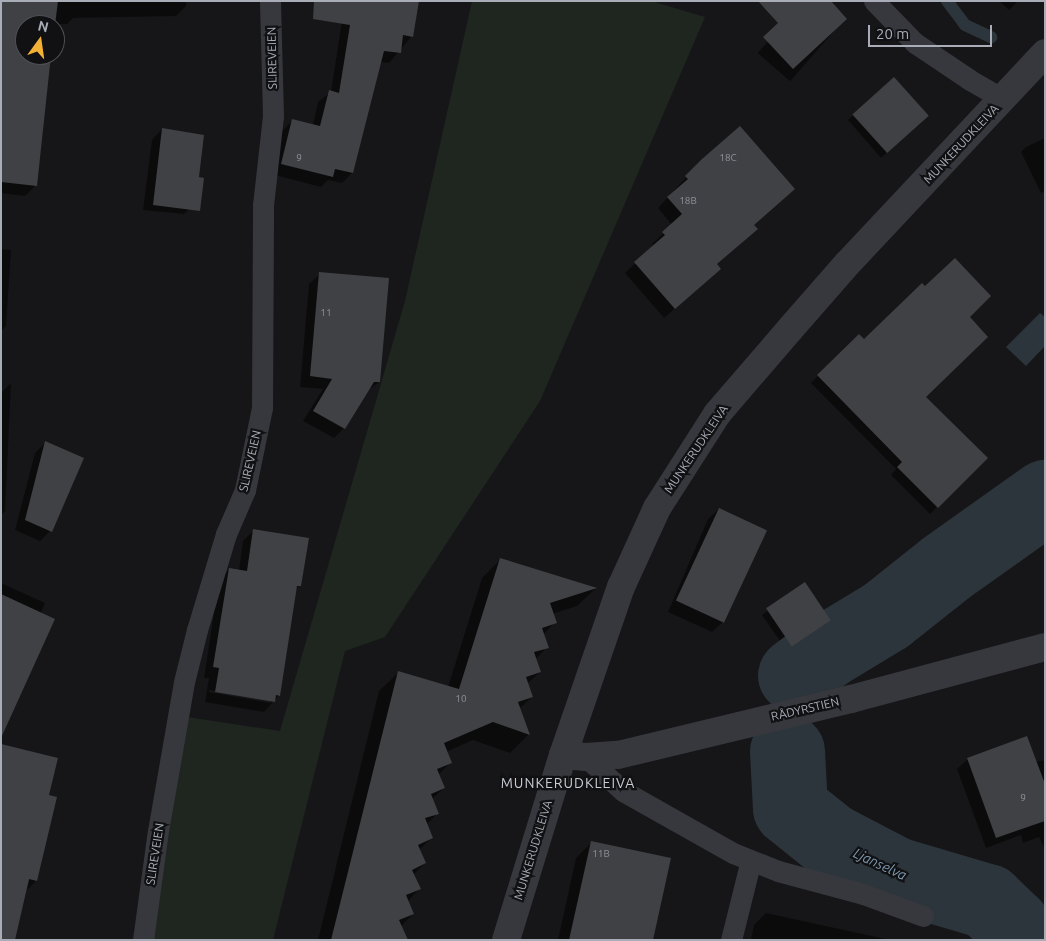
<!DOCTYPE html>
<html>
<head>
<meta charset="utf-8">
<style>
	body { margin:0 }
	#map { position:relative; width:1046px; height:941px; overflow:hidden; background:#161618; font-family:Ubuntu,sans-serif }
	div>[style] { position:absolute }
	.green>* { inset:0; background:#1e261f }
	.water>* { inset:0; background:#2c353c }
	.shadow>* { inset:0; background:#0007; transform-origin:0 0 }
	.stream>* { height:12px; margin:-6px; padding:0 6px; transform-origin:6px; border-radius:6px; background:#2c353c }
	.river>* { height:75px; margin:-37.5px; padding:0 37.5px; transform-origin:37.5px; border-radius:37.5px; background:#2c353c }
	.building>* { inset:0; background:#404145; transform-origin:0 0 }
	.service>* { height:21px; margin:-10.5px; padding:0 10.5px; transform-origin:10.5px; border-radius:10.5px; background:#37383d }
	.minor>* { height:28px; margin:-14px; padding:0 14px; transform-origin:14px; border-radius:14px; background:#37383d }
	span { translate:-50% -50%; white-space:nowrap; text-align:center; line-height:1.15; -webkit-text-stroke:4.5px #111113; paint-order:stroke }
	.number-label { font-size:10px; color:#8e929b }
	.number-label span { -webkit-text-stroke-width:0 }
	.street-label { font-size:12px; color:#a8adb8 }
	.neighbourhood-label { font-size:14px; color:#c9ccd4; letter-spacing:1px }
	.water-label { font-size:14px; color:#7f9bb3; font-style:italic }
	.frame { position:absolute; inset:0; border:2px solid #a8adb8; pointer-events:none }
	.north { position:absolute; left:15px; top:15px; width:50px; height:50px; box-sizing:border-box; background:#111113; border:1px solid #4d4f55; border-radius:50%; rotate:14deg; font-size:14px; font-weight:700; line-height:20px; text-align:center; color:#a8adb8 }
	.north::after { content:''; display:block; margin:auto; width:18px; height:22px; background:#f2b134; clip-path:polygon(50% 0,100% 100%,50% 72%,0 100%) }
	.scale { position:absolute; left:868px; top:25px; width:124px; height:22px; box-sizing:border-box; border:2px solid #a8adb8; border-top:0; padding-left:6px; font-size:15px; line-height:18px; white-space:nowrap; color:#a8adb8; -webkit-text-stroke:4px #111113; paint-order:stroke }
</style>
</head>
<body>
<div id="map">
	<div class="green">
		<div style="clip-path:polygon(472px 1px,651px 1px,705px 17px,540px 401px,385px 637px,345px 651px,273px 940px,140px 940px,187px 717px,280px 731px,405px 301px)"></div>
	</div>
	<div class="water">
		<div style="clip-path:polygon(1040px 313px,1045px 317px,1045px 346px,1026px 366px,1006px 347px)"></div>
	</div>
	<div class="shadow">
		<div style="clip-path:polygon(1px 1px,186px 1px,186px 6px,176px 16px,73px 18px,67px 24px,25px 25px,25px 55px,50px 55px,35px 186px,25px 196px,1px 193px)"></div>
		<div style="clip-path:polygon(345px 1px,412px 36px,389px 63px,380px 62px,352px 173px,342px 183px,328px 180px,321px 187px,271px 174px,282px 131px,293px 120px,313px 125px,318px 102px,331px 92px)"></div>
		<div style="left:803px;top:1px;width:43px;height:69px;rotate:41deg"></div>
		<div style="clip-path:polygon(999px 1px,1018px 1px,1009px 10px)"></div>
		<div style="clip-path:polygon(894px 78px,922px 121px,881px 158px,848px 120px)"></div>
		<div style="clip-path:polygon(162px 129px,195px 204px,184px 214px,143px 210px,152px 140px)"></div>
		<div style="clip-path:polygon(1045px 138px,1045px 191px,1041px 193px,1021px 152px,1026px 147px)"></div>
		<div style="clip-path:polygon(702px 160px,753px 225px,746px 239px,716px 265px,709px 279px,664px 318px,625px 273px,654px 246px,652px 244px,672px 225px,658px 208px)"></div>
		<div style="clip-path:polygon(1px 249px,11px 250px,6px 326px,1px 331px)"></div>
		<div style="clip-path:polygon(320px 274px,379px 382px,366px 392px,344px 428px,334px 438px,303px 421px,323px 389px,300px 387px,309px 284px)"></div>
		<div style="clip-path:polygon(968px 317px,924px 397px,986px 458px,930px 514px,891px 475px,896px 469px,811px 383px,859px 335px,864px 341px)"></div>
		<div style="clip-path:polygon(11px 383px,5px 511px,1px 515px,1px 393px)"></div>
		<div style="clip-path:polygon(45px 443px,50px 531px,40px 541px,15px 530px,35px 453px)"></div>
		<div style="clip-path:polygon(719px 509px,723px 622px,712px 632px,668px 612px,708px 519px)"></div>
		<div style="clip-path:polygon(evenodd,254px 530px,300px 585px,295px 590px,279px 695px,264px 712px,205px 702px,209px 678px,204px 678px,219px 580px,230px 569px,239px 571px,243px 541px,254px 530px,209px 690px,271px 700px,271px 703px,209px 692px,209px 690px)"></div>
		<div style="clip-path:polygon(501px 559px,595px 589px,577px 606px,552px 614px,555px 622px,543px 635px,547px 647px,535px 660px,540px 672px,527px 684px,532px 697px,519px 709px,529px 734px,510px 753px,473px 740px,446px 752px,450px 763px,438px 775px,444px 788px,432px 799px,438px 813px,426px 825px,432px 837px,419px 850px,425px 863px,413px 875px,419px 889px,408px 901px,413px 914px,401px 926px,406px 940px,318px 940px,379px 691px,398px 673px,448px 687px,482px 578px)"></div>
		<div style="clip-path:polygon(1px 583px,45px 603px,1px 705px)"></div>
		<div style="clip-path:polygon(805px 584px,824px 624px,787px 651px,762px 615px)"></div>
		<div style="clip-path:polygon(968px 759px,1035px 762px,1045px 760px,1045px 850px,1039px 837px,1023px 843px,1021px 835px,986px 848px,957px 769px)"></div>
		<div style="clip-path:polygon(48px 796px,56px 798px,36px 881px,27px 890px)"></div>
		<div style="clip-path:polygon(591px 843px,652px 940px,558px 940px,576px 858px)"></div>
		<div style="clip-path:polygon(766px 913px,890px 940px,751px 940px,754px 925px)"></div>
	</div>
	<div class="stream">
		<div style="left:947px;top:1px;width:30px;rotate:53deg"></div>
		<div style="left:965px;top:25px;width:29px;rotate:25deg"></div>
	</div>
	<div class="river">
		<div style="left:795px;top:675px;width:38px;rotate:-37deg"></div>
		<div style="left:825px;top:652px;width:71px;rotate:-31.2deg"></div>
		<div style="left:886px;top:615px;width:75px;rotate:-38.5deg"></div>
		<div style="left:945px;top:568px;width:123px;rotate:-35.4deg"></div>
		<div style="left:787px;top:751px;width:57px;rotate:87deg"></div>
		<div style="left:790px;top:808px;width:51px;rotate:38.7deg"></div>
		<div style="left:830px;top:840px;width:73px;rotate:27.6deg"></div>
		<div style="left:895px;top:874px;width:96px;rotate:16.4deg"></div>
		<div style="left:987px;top:901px;width:35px;rotate:44deg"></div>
		<div style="left:1012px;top:925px;width:15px;rotate:98deg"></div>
	</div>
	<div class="building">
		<div style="clip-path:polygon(1px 1px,58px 1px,55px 25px,25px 25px,25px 55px,51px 55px,37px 186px,1px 182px)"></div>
		<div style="clip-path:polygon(314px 1px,419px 1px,413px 37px,403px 35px,401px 53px,384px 51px,353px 173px,335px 169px,333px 177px,281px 164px,292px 119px,320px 126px,329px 90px,339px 93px,350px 25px,313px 19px)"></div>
		<div style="clip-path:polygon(758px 1px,831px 1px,847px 19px,793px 69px,763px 37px,778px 23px)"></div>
		<div style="left:894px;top:77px;width:52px;height:56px;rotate:48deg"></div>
		<div style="clip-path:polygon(740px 126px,795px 189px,754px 225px,758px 229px,717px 264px,721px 269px,675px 309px,634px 262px,665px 235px,662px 232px,682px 214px,667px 197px,688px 179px,685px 176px,702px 159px)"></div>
		<div style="clip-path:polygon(162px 128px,204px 135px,199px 177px,204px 178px,200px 211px,153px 205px)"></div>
		<div style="clip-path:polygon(955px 258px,991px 296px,970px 317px,988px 337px,926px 397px,988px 458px,938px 508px,897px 467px,902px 462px,817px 375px,859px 334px,864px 339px,922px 283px,925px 286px)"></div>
		<div style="clip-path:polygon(319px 272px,389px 278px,380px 382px,374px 382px,345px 429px,313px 411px,332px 379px,310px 376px)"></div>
		<div style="clip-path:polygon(45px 441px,84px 458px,52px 532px,25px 520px)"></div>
		<div style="left:719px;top:508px;width:53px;height:102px;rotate:25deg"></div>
		<div style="clip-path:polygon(253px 529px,309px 538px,301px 586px,297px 586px,280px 696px,276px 695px,275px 702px,215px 692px,219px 668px,213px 667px,229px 568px,247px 571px)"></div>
		<div style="clip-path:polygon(500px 558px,597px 588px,550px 603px,557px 623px,542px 628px,549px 648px,534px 652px,541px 672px,526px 677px,533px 697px,518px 702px,530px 735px,493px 722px,444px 743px,452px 763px,437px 769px,445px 788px,431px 794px,439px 814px,425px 818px,433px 838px,418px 845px,426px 863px,412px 870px,421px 889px,406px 895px,414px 914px,399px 920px,408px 940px,331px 940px,398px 671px,459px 689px)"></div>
		<div style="left:805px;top:582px;width:46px;height:47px;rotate:56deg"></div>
		<div style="clip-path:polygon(1px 594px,55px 619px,1px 738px)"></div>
		<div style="clip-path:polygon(1027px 736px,1045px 784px,1045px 821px,996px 838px,967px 758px)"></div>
		<div style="clip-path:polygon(1px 744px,58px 758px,49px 795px,57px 797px,37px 881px,29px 879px,15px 940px,1px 940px)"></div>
		<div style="clip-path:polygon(591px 841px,671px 858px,653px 940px,569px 940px)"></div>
	</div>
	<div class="service">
		<div style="left:874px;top:1px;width:59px;rotate:45.7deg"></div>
		<div style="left:915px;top:43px;width:66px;rotate:33.9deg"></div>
		<div style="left:970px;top:80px;width:38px;rotate:30deg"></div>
		<div style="left:586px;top:757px;width:50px;rotate:42.6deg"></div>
		<div style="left:623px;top:791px;width:126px;rotate:29.4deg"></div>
		<div style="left:733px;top:853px;width:48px;rotate:21.8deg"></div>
		<div style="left:778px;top:871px;width:88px;rotate:15.1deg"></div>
		<div style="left:863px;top:894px;width:64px;rotate:20.1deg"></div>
		<div style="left:143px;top:940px;width:110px;rotate:-82.2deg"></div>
		<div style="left:158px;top:831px;width:151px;rotate:-80.1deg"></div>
		<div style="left:184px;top:682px;width:54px;rotate:-76deg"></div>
		<div style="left:197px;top:630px;width:100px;rotate:-73.2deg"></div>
		<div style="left:226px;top:534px;width:48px;rotate:-66.6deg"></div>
		<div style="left:245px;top:490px;width:84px;rotate:-78.3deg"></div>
		<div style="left:262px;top:408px;width:203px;rotate:-89.7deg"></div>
		<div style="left:263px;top:205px;width:90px;rotate:-83.6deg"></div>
		<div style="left:273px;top:116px;width:115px;rotate:-91.5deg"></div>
		<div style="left:731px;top:940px;width:82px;rotate:-76deg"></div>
	</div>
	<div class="minor">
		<div style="left:563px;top:755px;width:23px;rotate:5deg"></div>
		<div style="left:586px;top:757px;width:32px;rotate:-4deg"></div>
		<div style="left:618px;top:755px;width:240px;rotate:-13.5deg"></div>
		<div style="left:851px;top:699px;width:201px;rotate:-15deg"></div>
		<div style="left:506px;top:940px;width:194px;rotate:-72.9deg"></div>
		<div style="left:563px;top:755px;width:178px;rotate:-71deg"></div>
		<div style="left:621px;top:587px;width:87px;rotate:-65.5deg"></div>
		<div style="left:657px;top:508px;width:112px;rotate:-57.4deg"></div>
		<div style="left:717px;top:414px;width:113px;rotate:-49.3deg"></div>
		<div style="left:791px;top:328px;width:85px;rotate:-48.8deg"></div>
		<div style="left:847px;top:264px;width:289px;rotate:-46.8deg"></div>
	</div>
	<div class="number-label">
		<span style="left:299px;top:158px">9</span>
		<span style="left:728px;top:158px">18C</span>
		<span style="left:688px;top:201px">18B</span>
		<span style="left:326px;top:313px">11</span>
		<span style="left:461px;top:699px">10</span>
		<span style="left:1023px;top:798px">9</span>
		<span style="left:601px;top:854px">11B</span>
	</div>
	<div class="street-label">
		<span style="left:272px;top:58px;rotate:-91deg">SLIREVEIEN</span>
		<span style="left:961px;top:144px;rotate:-47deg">MUNKERUDKLEIVA</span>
		<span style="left:696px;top:449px;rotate:-56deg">MUNKERUDKLEIVA</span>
		<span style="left:250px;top:461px;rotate:-77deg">SLIREVEIEN</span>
		<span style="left:805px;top:709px;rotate:-13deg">RÅDYRSTIEN</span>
		<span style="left:533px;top:850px;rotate:-73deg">MUNKERUDKLEIVA</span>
		<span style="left:155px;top:854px;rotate:-81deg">SLIREVEIEN</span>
	</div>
	<div class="neighbourhood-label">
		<span style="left:568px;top:783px">MUNKERUDKLEIVA</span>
	</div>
	<div class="water-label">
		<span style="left:880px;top:864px;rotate:25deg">Ljanselva</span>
	</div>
	<div class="frame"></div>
	<div class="north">N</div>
	<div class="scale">20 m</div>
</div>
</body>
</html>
